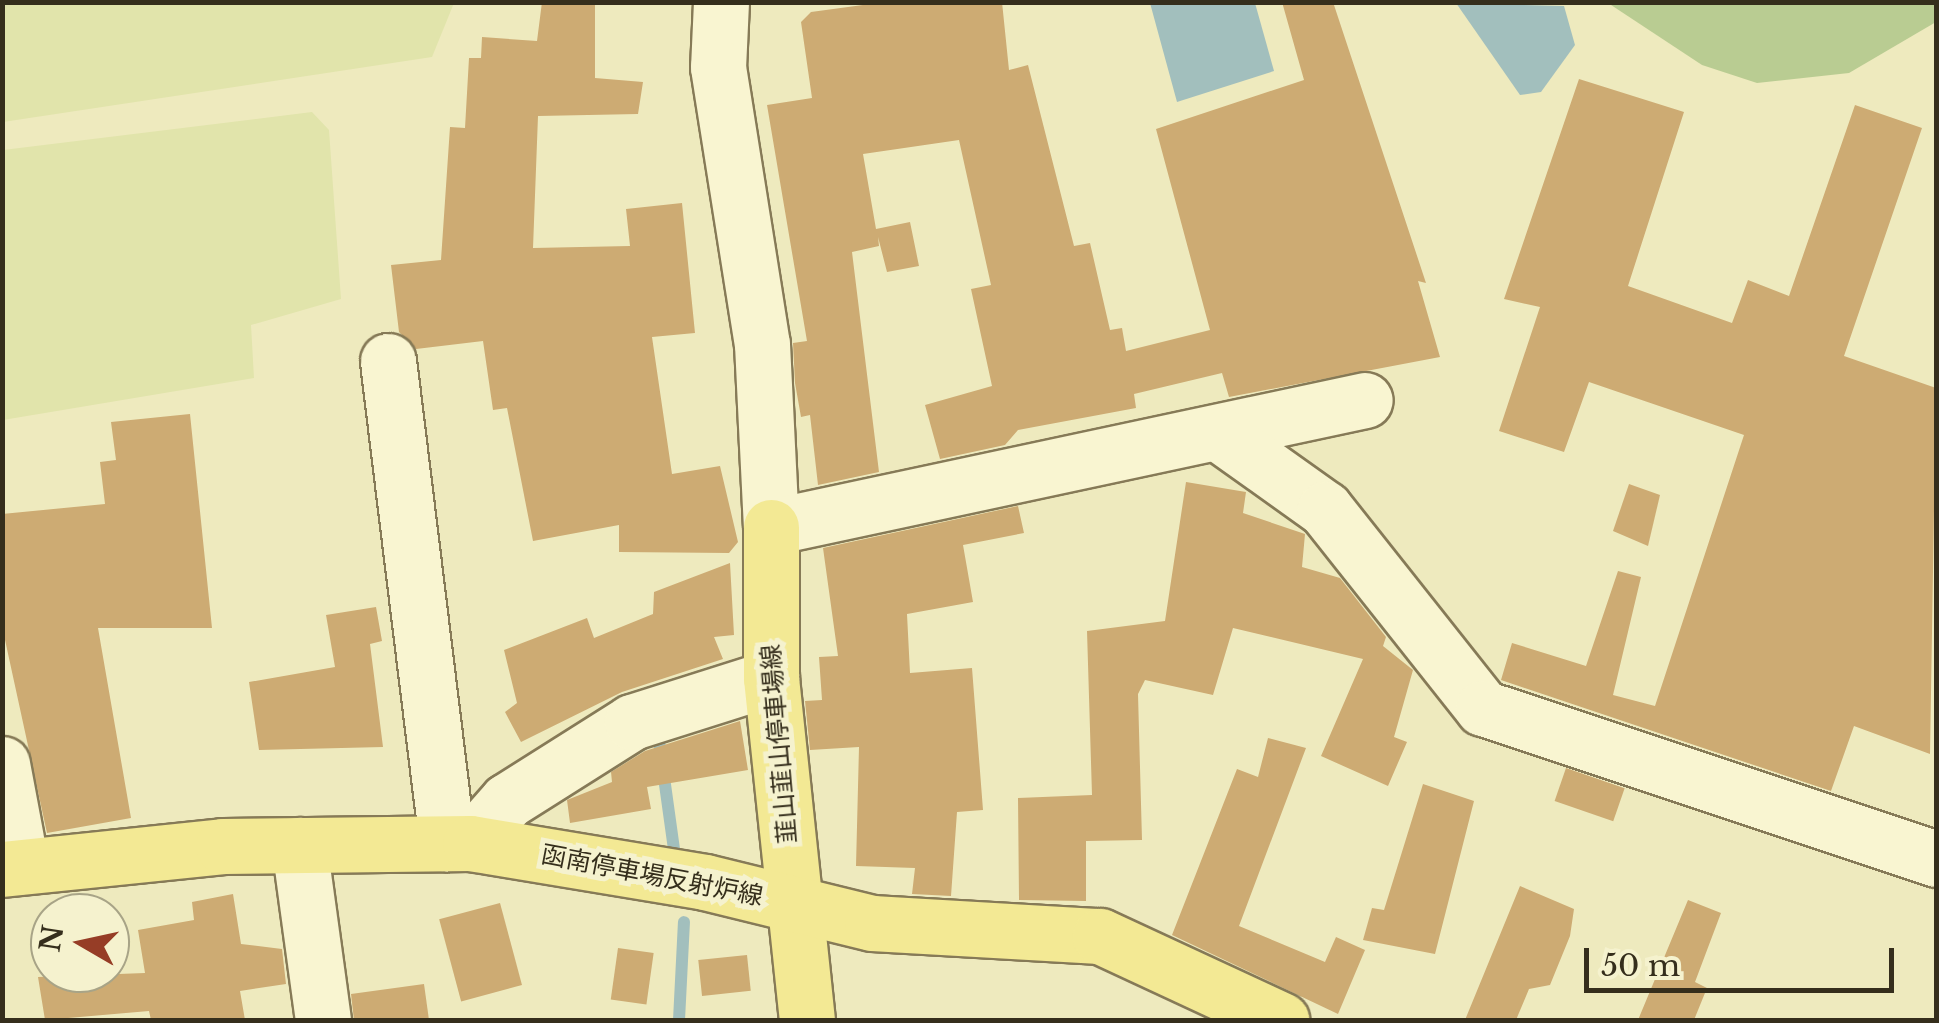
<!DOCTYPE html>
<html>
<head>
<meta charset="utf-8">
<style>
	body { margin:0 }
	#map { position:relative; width:1939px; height:1023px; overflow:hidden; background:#eeeabe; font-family:"Libre Baskerville","Noto Sans JP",serif }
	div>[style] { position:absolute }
	.farmland>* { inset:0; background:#e1e4ab }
	.green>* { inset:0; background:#b9cc92 }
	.water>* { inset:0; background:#a2bfbd }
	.stream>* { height:12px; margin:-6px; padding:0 6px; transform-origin:6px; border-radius:6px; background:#a2bfbd }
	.building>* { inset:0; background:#cdab73; transform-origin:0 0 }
	.roads { filter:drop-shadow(2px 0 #867a57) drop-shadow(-2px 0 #867a57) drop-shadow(0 2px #867a57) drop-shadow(0 -2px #867a57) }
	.minor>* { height:55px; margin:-27.5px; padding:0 27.5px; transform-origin:27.5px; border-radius:27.5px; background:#f9f5d1 }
	.major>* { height:55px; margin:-27.5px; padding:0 27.5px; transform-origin:27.5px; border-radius:27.5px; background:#f3e994 }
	span { translate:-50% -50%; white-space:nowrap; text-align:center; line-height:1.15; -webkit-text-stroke:10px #f5f2ce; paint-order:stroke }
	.street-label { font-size:25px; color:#352e1c }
	.frame { position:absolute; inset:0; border:5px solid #352e1c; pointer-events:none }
	.north { position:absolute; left:30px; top:893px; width:100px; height:100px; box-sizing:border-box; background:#f5f2ce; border:2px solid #a8a487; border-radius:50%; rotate:279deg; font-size:28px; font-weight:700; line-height:40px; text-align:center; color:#352e1c }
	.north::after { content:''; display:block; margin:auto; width:35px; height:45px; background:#963d26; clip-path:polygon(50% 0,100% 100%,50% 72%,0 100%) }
	.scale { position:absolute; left:1584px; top:948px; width:310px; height:45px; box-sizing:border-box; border:5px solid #352e1c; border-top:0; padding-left:12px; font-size:30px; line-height:35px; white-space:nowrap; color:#352e1c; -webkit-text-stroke:8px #f5f2ce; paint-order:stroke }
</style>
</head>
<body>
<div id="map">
	<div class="farmland">
		<div style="clip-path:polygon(3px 2px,454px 2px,454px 3px,432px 57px,3px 122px)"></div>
		<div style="clip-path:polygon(312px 112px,329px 130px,341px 299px,251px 325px,254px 378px,3px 420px,3px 150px)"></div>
	</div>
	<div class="green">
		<div style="clip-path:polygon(1608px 3px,1936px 3px,1936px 22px,1849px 73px,1757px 83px,1702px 65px)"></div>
	</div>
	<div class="water">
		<div style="clip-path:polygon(1150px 3px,1255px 3px,1274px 71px,1177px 102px)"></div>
		<div style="clip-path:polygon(1456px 3px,1564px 6px,1575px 45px,1541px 92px,1520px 95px)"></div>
	</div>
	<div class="stream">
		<div style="left:658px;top:734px;width:116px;rotate:82.1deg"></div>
		<div style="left:679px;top:1020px;width:98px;rotate:-87.1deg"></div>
	</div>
	<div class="building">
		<div style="clip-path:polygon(542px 2px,595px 2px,595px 78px,643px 82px,638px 114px,538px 116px,533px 248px,630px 246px,626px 209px,682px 203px,695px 333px,652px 337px,672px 474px,720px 466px,738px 542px,729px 553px,619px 552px,619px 525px,533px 541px,507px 408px,493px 410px,483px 341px,416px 349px,399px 332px,391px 265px,441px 260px,450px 127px,465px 128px,469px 58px,481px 58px,482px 37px,537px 41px)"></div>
		<div style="clip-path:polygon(885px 2px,1002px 2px,1009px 70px,1028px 65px,1074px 246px,1090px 243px,1110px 330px,1122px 328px,1126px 351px,1210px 330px,1156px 129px,1304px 80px,1282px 2px,1333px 2px,1426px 283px,1418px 281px,1440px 357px,1229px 397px,1222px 373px,1134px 394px,1136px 408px,1018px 430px,1005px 445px,940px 459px,925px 405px,992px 386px,971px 289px,991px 285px,959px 140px,863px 154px,876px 229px,910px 222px,919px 266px,887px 272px,878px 237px,879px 246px,852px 252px,879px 472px,818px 485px,810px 415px,801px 417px,795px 383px,793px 343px,807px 341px,767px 105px,812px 98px,801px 22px,811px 12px)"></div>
		<div style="clip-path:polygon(1579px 79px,1684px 112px,1628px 286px,1732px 323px,1748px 280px,1789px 296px,1855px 105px,1922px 128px,1844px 356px,1936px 388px,1930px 754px,1854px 726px,1831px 791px,1501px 680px,1512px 643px,1586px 666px,1618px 571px,1641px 577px,1613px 695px,1655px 706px,1744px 435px,1589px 382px,1564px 452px,1499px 431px,1540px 307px,1504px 299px)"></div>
		<div style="clip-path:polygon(190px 414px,212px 628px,98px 628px,131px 818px,47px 833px,2px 626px,2px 514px,105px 504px,100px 462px,116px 460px,111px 422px)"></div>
		<div style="clip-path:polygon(1186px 482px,1246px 492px,1243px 513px,1305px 534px,1302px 567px,1340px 578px,1386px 637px,1383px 646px,1413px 670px,1394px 737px,1407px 742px,1388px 786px,1321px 756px,1363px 659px,1233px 628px,1213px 695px,1145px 680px,1138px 694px,1142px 840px,1086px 841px,1086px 901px,1019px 900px,1018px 798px,1092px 795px,1087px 631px,1165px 621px)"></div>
		<div style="clip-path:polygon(1629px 484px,1660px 495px,1648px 546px,1613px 531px)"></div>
		<div style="clip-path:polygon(1018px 506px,1024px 533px,963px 545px,973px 602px,907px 614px,910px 673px,972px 668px,983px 810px,957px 812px,951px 896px,912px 894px,915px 868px,856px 866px,859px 747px,810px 750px,805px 701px,822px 700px,819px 657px,838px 656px,823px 548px)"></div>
		<div style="clip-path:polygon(730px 563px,734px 635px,714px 637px,723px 659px,622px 692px,521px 742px,505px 712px,517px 703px,504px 650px,587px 618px,594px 638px,653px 614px,654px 592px)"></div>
		<div style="clip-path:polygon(376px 607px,382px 641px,370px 644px,383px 747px,259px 750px,249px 682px,335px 667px,326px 615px)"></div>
		<div style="clip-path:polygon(740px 721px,748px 770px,647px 787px,651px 809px,570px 823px,567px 800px,612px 782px,611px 772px,645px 751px)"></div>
		<div style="clip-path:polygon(1268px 738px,1306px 748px,1239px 926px,1325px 962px,1336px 937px,1365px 950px,1338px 1014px,1172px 935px,1237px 769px,1258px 777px)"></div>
		<div style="left:1566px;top:768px;width:62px;height:35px;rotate:19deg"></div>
		<div style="clip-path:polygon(1423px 784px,1474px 801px,1435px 954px,1363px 940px,1372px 908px,1384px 910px)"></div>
		<div style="clip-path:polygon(1520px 886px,1574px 909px,1570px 936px,1550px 985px,1529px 989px,1516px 1020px,1465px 1020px)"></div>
		<div style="clip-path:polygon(233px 894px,241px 944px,282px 949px,286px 984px,240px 991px,245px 1020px,151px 1020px,149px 1011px,45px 1020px,38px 977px,145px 973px,138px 930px,194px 920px,192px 902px)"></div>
		<div style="clip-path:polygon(1688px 900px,1721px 913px,1695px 982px,1707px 988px,1694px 1020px,1638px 1020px)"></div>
		<div style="left:500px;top:903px;width:85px;height:63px;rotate:75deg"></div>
		<div style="left:618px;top:948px;width:36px;height:52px;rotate:8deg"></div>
		<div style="left:747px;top:955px;width:36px;height:49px;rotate:84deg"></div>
		<div style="clip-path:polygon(424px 984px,429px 1020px,354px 1020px,351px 994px)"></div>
	</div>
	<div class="roads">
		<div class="minor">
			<div style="left:721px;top:2px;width:65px;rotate:92.6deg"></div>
			<div style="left:718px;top:67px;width:280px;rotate:81deg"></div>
			<div style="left:762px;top:344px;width:183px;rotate:87.2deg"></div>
			<div style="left:771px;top:527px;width:607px;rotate:-12.07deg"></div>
			<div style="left:388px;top:361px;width:486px;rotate:83deg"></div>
			<div style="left:1224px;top:437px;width:124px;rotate:35.5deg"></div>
			<div style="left:1325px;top:509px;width:254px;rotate:51.6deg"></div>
			<div style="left:1483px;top:708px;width:478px;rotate:18.4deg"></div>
			<div style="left:2px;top:764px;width:104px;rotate:79.4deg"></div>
			<div style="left:470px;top:843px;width:56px;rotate:-48.6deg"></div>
			<div style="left:507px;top:801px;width:148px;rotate:-32.3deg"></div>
			<div style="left:632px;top:722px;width:146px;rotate:-17.6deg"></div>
			<div style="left:299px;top:845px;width:177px;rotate:82.2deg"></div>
		</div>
		<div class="major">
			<div style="left:771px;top:527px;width:151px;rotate:90deg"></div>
			<div style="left:771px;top:678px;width:344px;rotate:84deg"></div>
			<div style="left:2px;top:869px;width:222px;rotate:-5.9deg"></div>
			<div style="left:223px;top:846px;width:247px;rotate:-0.7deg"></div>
			<div style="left:470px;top:843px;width:238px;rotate:9.4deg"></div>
			<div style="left:705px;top:882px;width:172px;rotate:13.8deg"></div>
			<div style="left:872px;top:923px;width:228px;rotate:3.3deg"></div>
			<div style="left:1100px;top:936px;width:200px;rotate:24.9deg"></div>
		</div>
	</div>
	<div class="street-label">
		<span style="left:780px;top:744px;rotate:-95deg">韮山韮山停車場線</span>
		<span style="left:652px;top:876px;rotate:11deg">函南停車場反射炉線</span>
	</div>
	<div class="frame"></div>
	<div class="north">N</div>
	<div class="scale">50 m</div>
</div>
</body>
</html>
